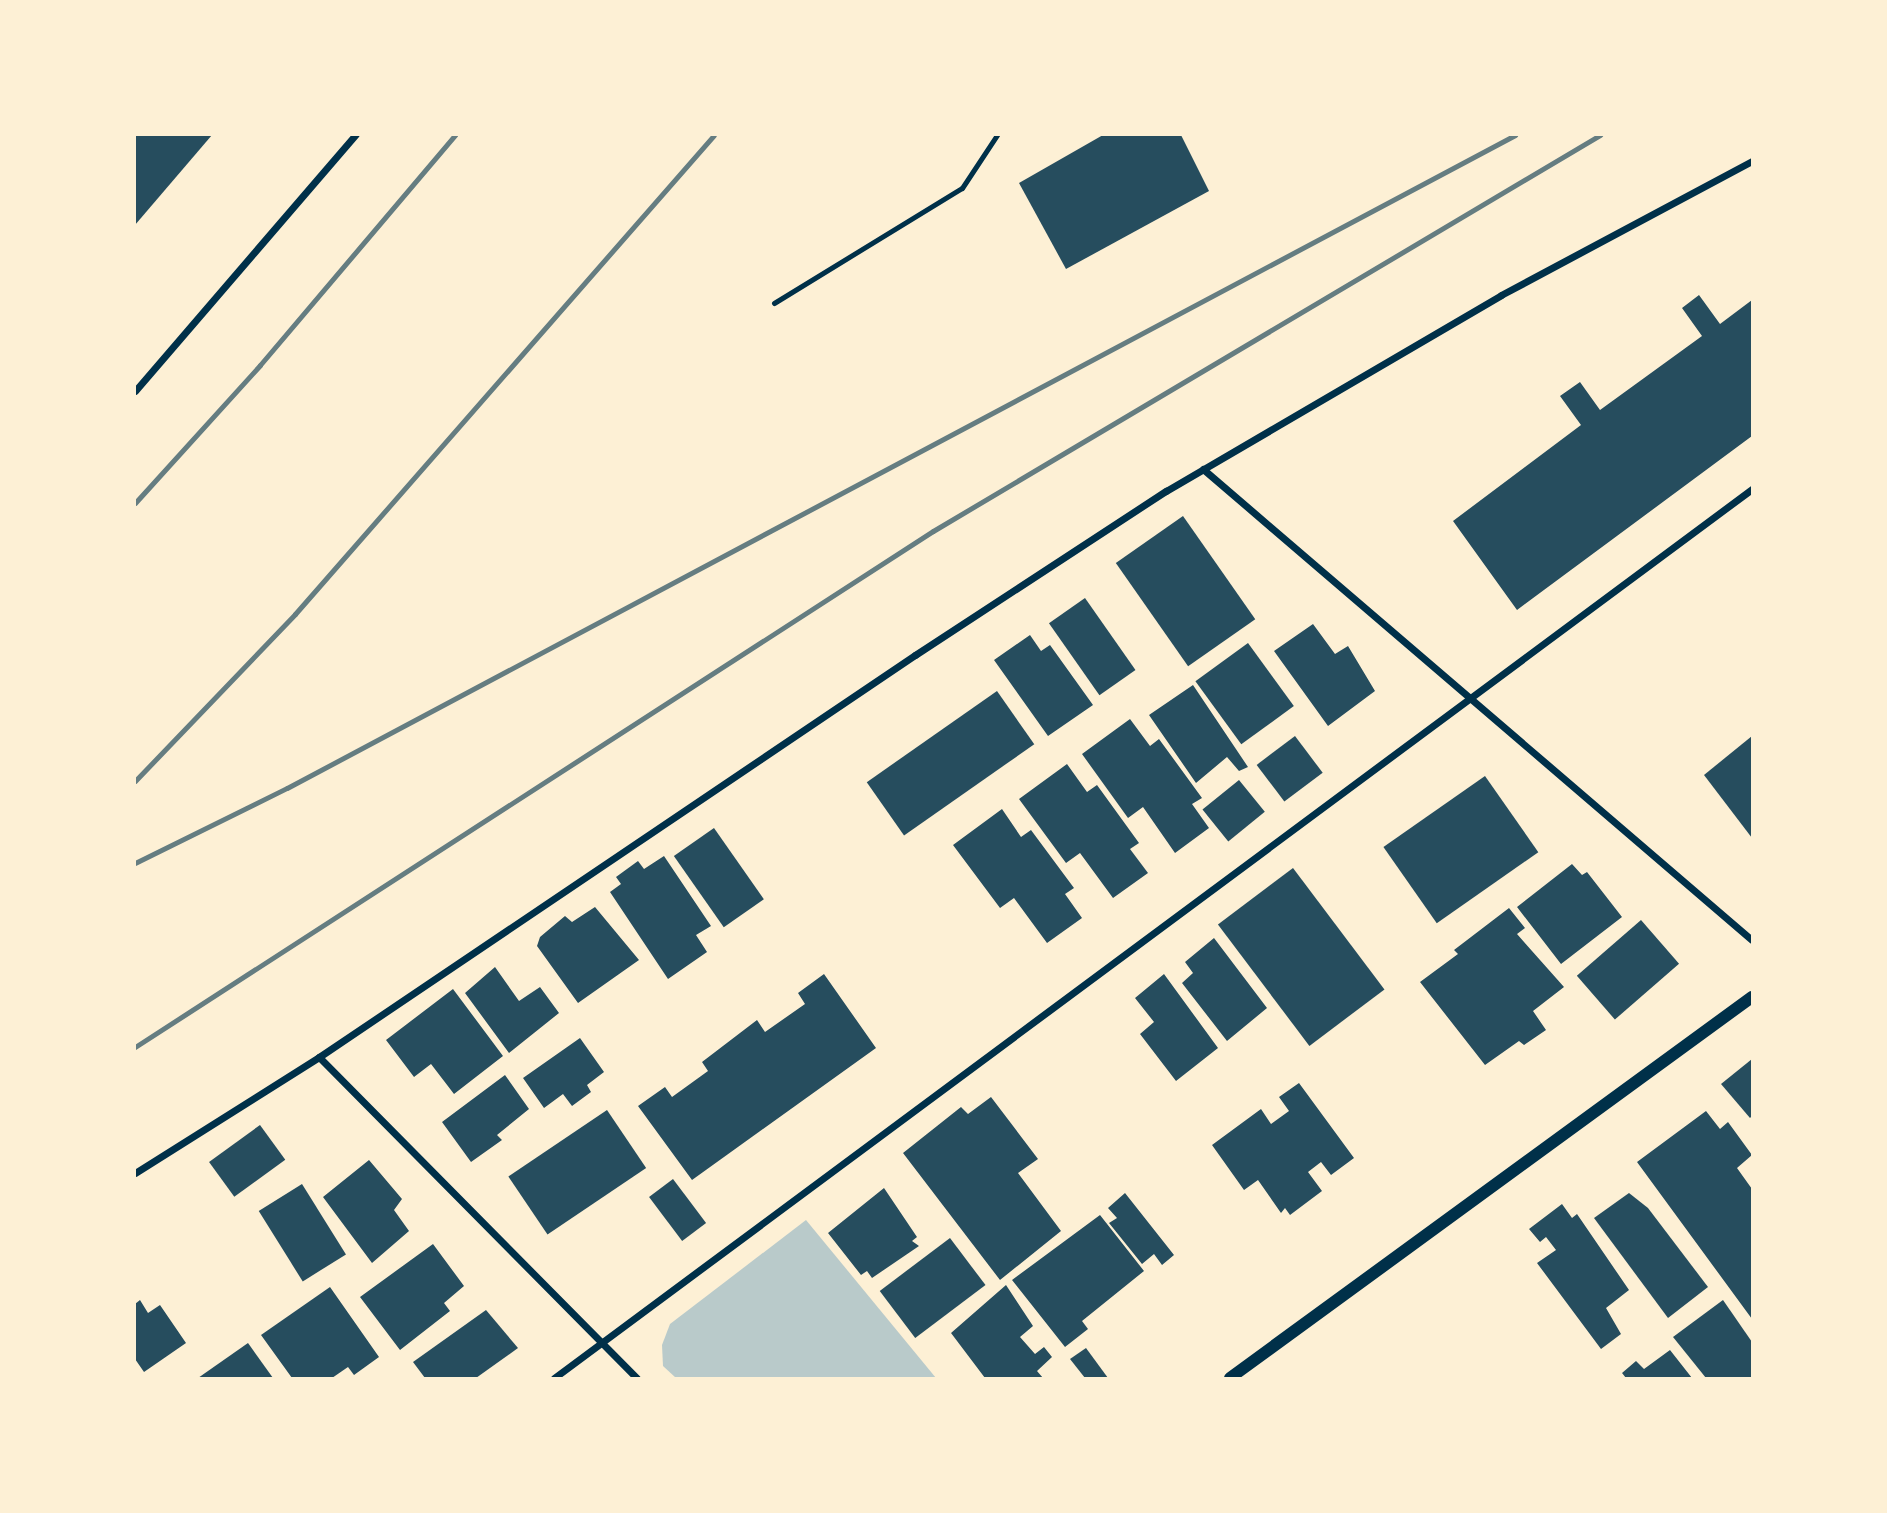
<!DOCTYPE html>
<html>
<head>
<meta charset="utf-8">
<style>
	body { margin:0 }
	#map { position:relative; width:1887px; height:1513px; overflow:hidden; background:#fdf0d5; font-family:Figtree,sans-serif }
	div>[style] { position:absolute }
	.green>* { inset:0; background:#b9caca }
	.building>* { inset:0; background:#264d5e; transform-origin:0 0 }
	.service>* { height:5px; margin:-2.5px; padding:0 2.5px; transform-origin:2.5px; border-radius:2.5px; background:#003049 }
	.minor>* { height:7px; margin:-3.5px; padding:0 3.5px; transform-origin:3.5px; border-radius:3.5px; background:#003049 }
	.tertiary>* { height:12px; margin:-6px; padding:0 6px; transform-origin:6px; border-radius:6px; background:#003049 }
	.rail>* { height:5px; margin:-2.5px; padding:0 2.5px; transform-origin:2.5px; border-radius:2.5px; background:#657d81 }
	span { translate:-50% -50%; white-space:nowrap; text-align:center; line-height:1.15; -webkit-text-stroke:6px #fdf0d5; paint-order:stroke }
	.frame { position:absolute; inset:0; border:136px solid #fdf0d5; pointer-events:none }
</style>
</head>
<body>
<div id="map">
	<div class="green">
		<div style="clip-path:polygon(806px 1220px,936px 1378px,676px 1378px,663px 1366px,662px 1345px,670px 1324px)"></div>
	</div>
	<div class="building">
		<div style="clip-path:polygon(135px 135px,212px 135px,135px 225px)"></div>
		<div style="clip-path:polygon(1103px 135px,1181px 135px,1209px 191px,1066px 269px,1019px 183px)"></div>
		<div style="clip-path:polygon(1699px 295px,1720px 324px,1752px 300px,1752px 436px,1517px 610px,1453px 521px,1581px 425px,1560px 396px,1580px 382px,1600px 410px,1702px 336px,1682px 308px)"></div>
		<div style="left:1183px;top:516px;width:126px;height:82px;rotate:55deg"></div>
		<div style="left:1085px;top:598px;width:88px;height:44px;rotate:55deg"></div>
		<div style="clip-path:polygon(1313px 624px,1335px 654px,1348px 646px,1375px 691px,1328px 726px,1274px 651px)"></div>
		<div style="clip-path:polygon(1030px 635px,1041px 651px,1050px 645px,1093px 705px,1048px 736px,994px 660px)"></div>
		<div style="left:1248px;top:643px;width:78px;height:65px;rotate:54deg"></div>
		<div style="clip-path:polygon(1193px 685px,1248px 767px,1239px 771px,1227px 757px,1196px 783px,1149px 715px)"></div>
		<div style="left:997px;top:691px;width:65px;height:159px;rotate:55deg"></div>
		<div style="clip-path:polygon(1130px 719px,1150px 746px,1159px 739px,1202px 798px,1192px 804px,1209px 828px,1175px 853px,1143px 807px,1128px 818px,1082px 754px)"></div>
		<div style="left:1295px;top:736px;width:46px;height:48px;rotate:53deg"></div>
		<div style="clip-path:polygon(1752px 736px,1752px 838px,1704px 775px)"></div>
		<div style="clip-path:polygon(1067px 764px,1087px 792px,1097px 785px,1139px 843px,1130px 849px,1148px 873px,1113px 898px,1080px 853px,1066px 863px,1019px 799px)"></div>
		<div style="left:1485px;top:776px;width:93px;height:124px;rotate:55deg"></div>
		<div style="left:1239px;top:780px;width:41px;height:47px;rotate:51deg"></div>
		<div style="clip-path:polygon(1002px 809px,1021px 837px,1031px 830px,1074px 888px,1065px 894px,1082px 918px,1047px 943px,1014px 898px,1000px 908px,953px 845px)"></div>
		<div style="left:714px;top:828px;width:87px;height:49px;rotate:55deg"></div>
		<div style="clip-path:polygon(664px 856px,711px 926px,696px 935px,707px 952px,668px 979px,610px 892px,621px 884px,616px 877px,638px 861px,644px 869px)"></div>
		<div style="clip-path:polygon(1572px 864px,1582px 875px,1587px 872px,1622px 917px,1561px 964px,1517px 907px)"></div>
		<div style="left:1293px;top:868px;width:152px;height:94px;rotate:53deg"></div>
		<div style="clip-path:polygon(595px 907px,639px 960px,578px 1003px,537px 946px,540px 937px,565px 916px,572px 922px)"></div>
		<div style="clip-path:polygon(1509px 908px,1525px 928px,1517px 934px,1564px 987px,1533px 1011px,1546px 1030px,1524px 1045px,1519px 1041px,1485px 1065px,1420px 982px,1458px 954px,1454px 950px)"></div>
		<div style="left:1641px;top:920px;width:58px;height:85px;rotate:49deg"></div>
		<div style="clip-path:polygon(1214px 938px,1267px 1008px,1227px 1041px,1182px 983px,1193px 973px,1185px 962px)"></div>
		<div style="clip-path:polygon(495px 967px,519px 1001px,540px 987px,559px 1013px,509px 1053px,465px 993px)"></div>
		<div style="clip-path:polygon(824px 974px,876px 1048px,692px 1180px,638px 1106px,665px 1087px,672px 1097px,708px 1071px,702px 1062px,757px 1020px,765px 1032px,805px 1004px,798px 993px)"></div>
		<div style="clip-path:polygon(1164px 974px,1218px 1048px,1176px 1081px,1140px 1034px,1154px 1022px,1135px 998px)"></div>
		<div style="clip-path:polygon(453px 989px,503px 1056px,454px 1094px,431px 1064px,414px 1077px,386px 1040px)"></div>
		<div style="clip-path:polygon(580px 1038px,604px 1072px,587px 1085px,591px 1092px,572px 1106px,563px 1094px,544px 1108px,523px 1078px)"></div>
		<div style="clip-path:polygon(1752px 1059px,1752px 1116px,1750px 1118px,1721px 1084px)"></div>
		<div style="clip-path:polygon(505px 1075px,529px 1109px,497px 1135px,502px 1140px,471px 1162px,442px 1122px)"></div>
		<div style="clip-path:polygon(1299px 1083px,1354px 1158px,1331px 1175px,1321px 1162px,1308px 1172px,1322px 1191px,1290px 1215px,1285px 1208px,1281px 1213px,1258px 1180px,1244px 1190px,1212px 1145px,1261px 1109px,1271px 1124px,1289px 1111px,1279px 1097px)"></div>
		<div style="clip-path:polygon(991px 1097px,1038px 1159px,1018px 1173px,1061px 1231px,1000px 1280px,903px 1153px,961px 1107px,968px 1114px)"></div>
		<div style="left:607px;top:1110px;width:70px;height:119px;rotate:56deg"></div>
		<div style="clip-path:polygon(1706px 1111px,1720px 1129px,1728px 1122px,1752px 1155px,1737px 1168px,1752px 1189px,1752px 1319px,1637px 1162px)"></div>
		<div style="left:260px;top:1125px;width:43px;height:63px;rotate:54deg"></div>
		<div style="clip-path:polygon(369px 1160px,402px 1199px,394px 1210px,409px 1231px,372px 1263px,323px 1197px)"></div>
		<div style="left:673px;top:1179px;width:55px;height:30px;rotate:53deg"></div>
		<div style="left:302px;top:1184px;width:83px;height:51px;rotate:58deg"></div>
		<div style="clip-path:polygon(884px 1188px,917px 1237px,912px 1241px,919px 1246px,872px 1278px,867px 1271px,861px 1275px,828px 1233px)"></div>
		<div style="clip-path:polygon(1125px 1193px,1174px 1255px,1162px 1265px,1154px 1254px,1142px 1264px,1109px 1223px,1117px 1218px,1108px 1208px)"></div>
		<div style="clip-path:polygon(1629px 1193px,1648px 1208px,1708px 1287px,1668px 1318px,1594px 1218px)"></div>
		<div style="clip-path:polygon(1562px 1204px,1572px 1218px,1577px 1214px,1629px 1290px,1606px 1308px,1621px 1334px,1601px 1349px,1537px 1263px,1556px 1250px,1546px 1237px,1540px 1242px,1529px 1229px)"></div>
		<div style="clip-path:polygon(1100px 1215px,1144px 1271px,1082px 1321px,1088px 1329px,1065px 1347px,1012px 1280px)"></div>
		<div style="left:950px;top:1238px;width:59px;height:88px;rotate:53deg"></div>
		<div style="clip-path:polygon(433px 1244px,464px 1286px,444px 1303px,450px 1311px,400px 1350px,360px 1297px)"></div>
		<div style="clip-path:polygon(1006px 1285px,1033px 1326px,1020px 1337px,1035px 1354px,1044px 1347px,1052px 1357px,1037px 1371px,1043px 1378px,985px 1378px,951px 1333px)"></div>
		<div style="clip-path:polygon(330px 1287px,379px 1357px,354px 1375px,348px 1367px,332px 1378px,292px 1378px,261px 1335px)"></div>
		<div style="clip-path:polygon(140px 1300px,148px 1313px,160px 1305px,186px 1343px,144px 1372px,135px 1359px,135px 1304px)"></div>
		<div style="clip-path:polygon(1723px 1300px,1752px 1342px,1752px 1378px,1706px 1378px,1673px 1337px)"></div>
		<div style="clip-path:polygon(486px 1310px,518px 1348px,476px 1378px,425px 1378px,413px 1362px)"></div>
		<div style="clip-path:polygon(248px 1343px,273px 1378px,198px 1378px)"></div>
		<div style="clip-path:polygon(1086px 1348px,1108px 1378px,1085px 1378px,1070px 1359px)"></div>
		<div style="clip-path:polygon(1670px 1350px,1692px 1378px,1626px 1378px,1622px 1373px,1636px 1361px,1644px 1369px)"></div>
	</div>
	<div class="service">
		<div style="left:774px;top:303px;width:220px;rotate:-31.5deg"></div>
		<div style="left:962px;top:188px;width:64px;rotate:-56.6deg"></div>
	</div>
	<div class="minor">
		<div style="left:135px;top:391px;width:338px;rotate:-49.3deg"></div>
		<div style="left:1203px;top:469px;width:723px;rotate:40.63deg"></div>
		<div style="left:319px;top:1057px;width:452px;rotate:45.3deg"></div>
		<div style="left:135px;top:1173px;width:218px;rotate:-32.2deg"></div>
		<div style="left:319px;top:1057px;width:719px;rotate:-34deg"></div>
		<div style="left:915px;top:655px;width:300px;rotate:-33.2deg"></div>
		<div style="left:1166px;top:491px;width:388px;rotate:-30.3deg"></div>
		<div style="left:1501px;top:295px;width:285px;rotate:-28.1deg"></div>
		<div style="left:554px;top:1378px;width:1492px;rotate:-36.58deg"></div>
	</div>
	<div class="tertiary">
		<div style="left:1230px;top:1378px;width:646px;rotate:-36.13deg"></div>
	</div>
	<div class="rail">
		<div style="left:135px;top:503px;width:186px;rotate:-47.8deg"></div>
		<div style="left:260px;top:365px;width:302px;rotate:-49.7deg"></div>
		<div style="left:135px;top:781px;width:231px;rotate:-46.2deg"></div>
		<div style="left:295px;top:614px;width:636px;rotate:-48.82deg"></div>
		<div style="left:135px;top:863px;width:169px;rotate:-26.3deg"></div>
		<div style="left:287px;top:788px;width:1391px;rotate:-28deg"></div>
		<div style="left:135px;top:1047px;width:950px;rotate:-32.89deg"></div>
		<div style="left:933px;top:531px;width:776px;rotate:-30.7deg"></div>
	</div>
	<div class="frame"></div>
</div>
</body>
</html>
